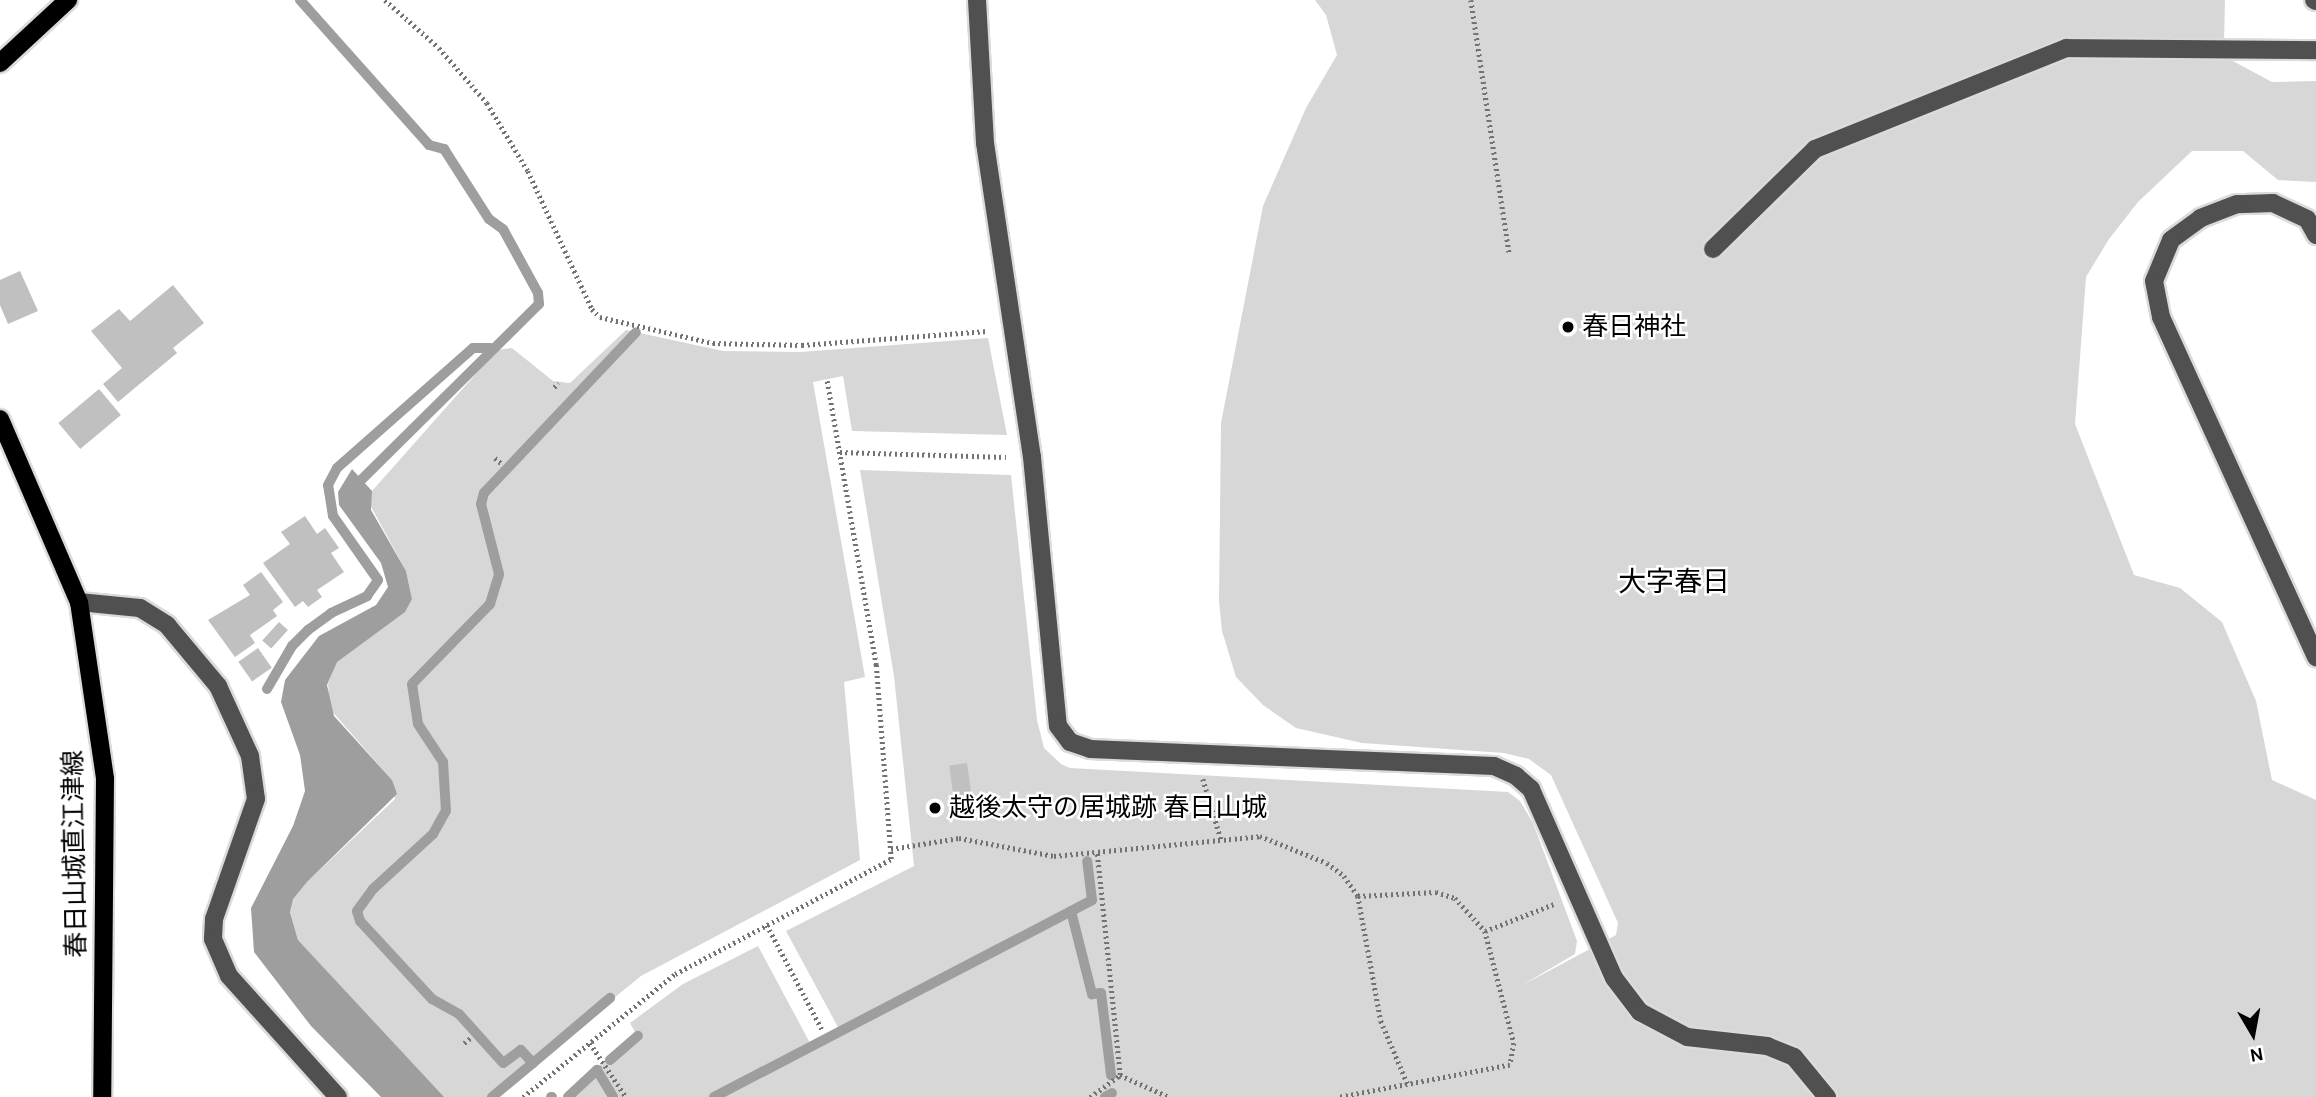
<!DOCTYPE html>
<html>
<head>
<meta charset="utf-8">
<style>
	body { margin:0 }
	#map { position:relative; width:2316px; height:1097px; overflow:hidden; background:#fff; font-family:Karla,"Noto Sans JP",sans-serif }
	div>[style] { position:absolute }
	.green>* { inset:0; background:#d7d7d7 }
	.water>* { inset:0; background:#9e9e9e }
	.stream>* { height:10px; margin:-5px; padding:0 5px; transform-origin:5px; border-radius:5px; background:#9e9e9e }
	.building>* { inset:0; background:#c0c0c0; transform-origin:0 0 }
	.path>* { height:4.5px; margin-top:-2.25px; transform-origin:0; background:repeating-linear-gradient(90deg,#727272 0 2px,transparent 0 5.5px) }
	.roads { filter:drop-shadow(2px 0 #dbdbdb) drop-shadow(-2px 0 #dbdbdb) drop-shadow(0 2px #dbdbdb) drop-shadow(0 -2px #dbdbdb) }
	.minor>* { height:18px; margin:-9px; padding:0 9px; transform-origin:9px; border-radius:9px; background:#505050 }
	.major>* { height:18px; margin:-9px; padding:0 9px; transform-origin:9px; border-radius:9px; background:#000 }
	.dots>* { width:19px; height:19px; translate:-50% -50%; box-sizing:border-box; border:4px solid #fff; border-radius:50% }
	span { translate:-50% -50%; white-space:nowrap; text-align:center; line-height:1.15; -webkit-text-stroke:5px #fff; paint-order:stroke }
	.poi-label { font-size:26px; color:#000 }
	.left { translate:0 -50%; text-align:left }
	.street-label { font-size:26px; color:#000 }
	.neighbourhood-label { font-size:28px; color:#000 }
	.north { position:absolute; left:2218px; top:999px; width:70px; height:70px; -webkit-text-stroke:5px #fff; paint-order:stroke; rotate:170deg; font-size:19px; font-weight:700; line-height:28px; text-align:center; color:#000 }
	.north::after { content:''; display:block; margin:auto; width:24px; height:32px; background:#000; clip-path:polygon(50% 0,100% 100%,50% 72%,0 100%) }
</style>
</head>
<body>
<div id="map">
	<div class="green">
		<div style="clip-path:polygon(1315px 0,2225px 0,2224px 43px,2231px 60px,2272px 82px,2316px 81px,2316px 182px,2278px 180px,2243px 151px,2192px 151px,2138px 202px,2109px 239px,2086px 277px,2075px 424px,2134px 575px,2180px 588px,2222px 622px,2256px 701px,2272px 780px,2316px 800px,2316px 1097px,563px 1097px,636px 1034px,630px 1023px,683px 984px,758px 946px,810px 1043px,839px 1029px,786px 931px,914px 866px,894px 676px,860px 470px,1011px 475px,1037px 720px,1044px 748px,1061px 764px,1070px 768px,1508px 792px,1520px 801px,1533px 823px,1577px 941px,1575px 954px,1519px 987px,1616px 935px,1618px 923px,1551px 775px,1529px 759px,1504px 753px,1362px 743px,1296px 728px,1263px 705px,1236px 677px,1222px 631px,1219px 601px,1221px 423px,1263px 206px,1306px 108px,1337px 55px,1326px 15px)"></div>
		<div style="clip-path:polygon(626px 330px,723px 351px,800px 352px,988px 338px,1007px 435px,852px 431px,843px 376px,813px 382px,865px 677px,844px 682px,860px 860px,641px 976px,492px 1097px,443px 1097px,298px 940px,290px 911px,292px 899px,307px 882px,395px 799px,392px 780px,330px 709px,328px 684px,336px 662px,404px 611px,412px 599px,406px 571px,368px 501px,372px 491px,497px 350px,512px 348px,553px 381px,570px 383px)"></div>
	</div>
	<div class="water">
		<div style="clip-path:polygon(352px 469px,372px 491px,371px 510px,406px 571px,412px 599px,405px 612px,337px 662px,327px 685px,334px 716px,392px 780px,397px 794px,307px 882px,293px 899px,290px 912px,298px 940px,444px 1097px,381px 1097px,311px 1026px,254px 952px,251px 908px,293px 826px,305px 791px,300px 755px,281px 702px,285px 680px,319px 636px,376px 605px,388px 587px,381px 563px,339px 505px,338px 492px)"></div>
	</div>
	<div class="stream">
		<div style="left:300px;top:0;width:194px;rotate:48.3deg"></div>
		<div style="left:429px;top:145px;width:16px;rotate:15deg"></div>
		<div style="left:444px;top:149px;width:83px;rotate:57.3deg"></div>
		<div style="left:489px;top:219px;width:17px;rotate:36deg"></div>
		<div style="left:503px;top:229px;width:73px;rotate:61.3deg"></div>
		<div style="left:538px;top:293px;width:11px;rotate:85deg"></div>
		<div style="left:539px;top:304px;width:249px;rotate:135.3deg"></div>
		<div style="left:267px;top:689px;width:50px;rotate:-59.8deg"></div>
		<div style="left:292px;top:646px;width:23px;rotate:-45deg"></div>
		<div style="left:308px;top:630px;width:29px;rotate:-36deg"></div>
		<div style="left:331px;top:613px;width:40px;rotate:-25deg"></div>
		<div style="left:367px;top:596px;width:19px;rotate:-55deg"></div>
		<div style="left:378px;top:580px;width:78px;rotate:-125.1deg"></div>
		<div style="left:333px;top:516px;width:31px;rotate:-99deg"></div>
		<div style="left:328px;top:485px;width:19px;rotate:-62deg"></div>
		<div style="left:337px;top:468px;width:181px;rotate:-41.4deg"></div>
		<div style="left:473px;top:348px;width:17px"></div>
		<div style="left:1071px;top:911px;width:86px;rotate:75.8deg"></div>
		<div style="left:1092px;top:994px;width:9px;rotate:-6deg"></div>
		<div style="left:1101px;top:993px;width:83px;rotate:83deg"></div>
		<div style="left:610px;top:1060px;width:37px;rotate:-41deg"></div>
		<div style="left:533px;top:1063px;width:101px;rotate:-40.2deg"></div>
		<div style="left:492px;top:1097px;width:53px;rotate:-39.7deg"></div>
		<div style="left:533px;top:1063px;width:18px;rotate:-133deg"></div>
		<div style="left:521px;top:1050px;width:22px;rotate:144deg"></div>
		<div style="left:503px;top:1063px;width:66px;rotate:-131.9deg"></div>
		<div style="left:459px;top:1014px;width:31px;rotate:-151deg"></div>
		<div style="left:432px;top:999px;width:106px;rotate:-132.7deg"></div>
		<div style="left:360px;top:921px;width:10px;rotate:-107deg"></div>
		<div style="left:357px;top:911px;width:27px;rotate:-54deg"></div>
		<div style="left:373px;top:889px;width:81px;rotate:-42.5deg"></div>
		<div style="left:433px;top:834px;width:26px;rotate:-61deg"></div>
		<div style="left:446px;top:811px;width:49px;rotate:-93.5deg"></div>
		<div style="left:443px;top:762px;width:45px;rotate:-123.3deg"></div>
		<div style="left:418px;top:724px;width:40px;rotate:-98.5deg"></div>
		<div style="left:412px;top:684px;width:112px;rotate:-45.7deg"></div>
		<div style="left:490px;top:604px;width:31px;rotate:-73deg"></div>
		<div style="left:499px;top:574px;width:72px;rotate:-104.4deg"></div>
		<div style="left:481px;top:504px;width:11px;rotate:-75deg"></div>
		<div style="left:484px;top:493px;width:221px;rotate:-46.6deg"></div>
		<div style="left:551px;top:1097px;width:1px"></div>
		<div style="left:568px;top:1097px;width:40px;rotate:-43deg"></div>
		<div style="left:597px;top:1070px;width:31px;rotate:59deg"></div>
		<div style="left:714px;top:1097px;width:426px;rotate:-27.5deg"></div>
		<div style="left:1092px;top:900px;width:39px;rotate:-97deg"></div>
		<div style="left:1105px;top:1097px;width:8px;rotate:-30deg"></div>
	</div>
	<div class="building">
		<div style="clip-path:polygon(20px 271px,38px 311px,8px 324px,0 305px,0 280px)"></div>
		<div style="clip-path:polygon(173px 285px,204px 323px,173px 348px,177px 353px,118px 402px,103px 384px,122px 368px,91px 331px,119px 309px,130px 321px)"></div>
		<div style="left:99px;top:389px;width:34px;height:53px;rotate:50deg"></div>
		<div style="clip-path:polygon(305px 516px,317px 534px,325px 528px,339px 548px,331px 553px,344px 572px,317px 590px,322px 597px,308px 607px,303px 601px,295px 607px,263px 563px,290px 544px,281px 532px)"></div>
		<div style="clip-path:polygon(261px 572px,283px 602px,273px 610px,277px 616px,250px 635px,255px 643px,235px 657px,208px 620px,250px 595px,243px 585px)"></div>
		<div style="left:279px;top:622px;width:12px;height:25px;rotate:42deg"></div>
		<div style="left:258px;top:648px;width:24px;height:24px;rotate:55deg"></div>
		<div style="left:967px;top:763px;width:49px;height:18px;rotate:82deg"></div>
	</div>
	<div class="path">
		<div style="left:385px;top:0;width:72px;rotate:41.6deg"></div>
		<div style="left:439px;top:48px;width:73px;rotate:48.9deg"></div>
		<div style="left:487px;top:103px;width:79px;rotate:58.9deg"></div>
		<div style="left:528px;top:171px;width:152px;rotate:65.1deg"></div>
		<div style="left:592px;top:309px;width:11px;rotate:45deg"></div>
		<div style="left:600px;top:317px;width:116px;rotate:13deg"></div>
		<div style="left:713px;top:343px;width:89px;rotate:1.3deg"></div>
		<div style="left:802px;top:345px;width:186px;rotate:-4.3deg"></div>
		<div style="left:1471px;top:0;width:255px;rotate:81.4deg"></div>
		<div style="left:554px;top:387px;width:6px;rotate:-39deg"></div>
		<div style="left:840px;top:452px;width:166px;rotate:1.7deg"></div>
		<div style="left:495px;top:458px;width:8px;rotate:40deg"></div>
		<div style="left:1203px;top:779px;width:63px;rotate:73.3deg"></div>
		<div style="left:891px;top:849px;width:69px;rotate:-9.2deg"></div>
		<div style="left:959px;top:838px;width:97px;rotate:10.7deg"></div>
		<div style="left:1054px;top:856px;width:207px;rotate:-5.5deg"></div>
		<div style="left:1260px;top:836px;width:72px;rotate:21.9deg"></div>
		<div style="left:1327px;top:863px;width:21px;rotate:37deg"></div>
		<div style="left:1344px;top:876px;width:24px;rotate:55deg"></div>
		<div style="left:1358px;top:896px;width:78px;rotate:-2.9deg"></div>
		<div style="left:1436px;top:892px;width:20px;rotate:18deg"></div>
		<div style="left:1455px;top:898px;width:45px;rotate:47.7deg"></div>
		<div style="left:1485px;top:931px;width:116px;rotate:75.5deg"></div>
		<div style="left:1514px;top:1043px;width:22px;rotate:100deg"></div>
		<div style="left:1510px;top:1065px;width:173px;rotate:169.3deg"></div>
		<div style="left:1358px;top:896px;width:127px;rotate:79.6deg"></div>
		<div style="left:1381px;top:1021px;width:69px;rotate:67.1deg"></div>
		<div style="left:767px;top:925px;width:120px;rotate:62.2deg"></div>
		<div style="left:1485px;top:931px;width:74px;rotate:-21.4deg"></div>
		<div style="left:464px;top:1043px;width:10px;rotate:-37deg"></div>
		<div style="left:590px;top:1043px;width:65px;rotate:56.3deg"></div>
		<div style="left:1120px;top:1075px;width:54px;rotate:24.2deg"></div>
		<div style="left:523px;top:1097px;width:196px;rotate:-39deg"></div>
		<div style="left:675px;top:974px;width:245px;rotate:-28deg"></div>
		<div style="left:891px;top:859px;width:195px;rotate:-94.4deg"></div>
		<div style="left:876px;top:665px;width:289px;rotate:-99.8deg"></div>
		<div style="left:1090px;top:1097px;width:37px;rotate:-36deg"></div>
		<div style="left:1120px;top:1075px;width:224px;rotate:-95.9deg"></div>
	</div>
	<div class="roads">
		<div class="minor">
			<div style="left:977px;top:0;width:143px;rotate:86.8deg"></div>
			<div style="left:985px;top:143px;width:317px;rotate:81.5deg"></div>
			<div style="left:1032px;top:457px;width:270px;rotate:84.5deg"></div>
			<div style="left:1058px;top:726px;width:20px;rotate:53deg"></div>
			<div style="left:1070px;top:742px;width:21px;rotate:19deg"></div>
			<div style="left:1090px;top:749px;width:404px;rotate:2.4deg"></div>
			<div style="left:1494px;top:766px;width:24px;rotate:24deg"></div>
			<div style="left:1516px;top:776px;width:20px;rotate:41deg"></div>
			<div style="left:1531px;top:789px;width:206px;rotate:66.3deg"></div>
			<div style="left:1614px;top:978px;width:43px;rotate:52.6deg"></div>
			<div style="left:1640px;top:1012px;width:53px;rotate:28deg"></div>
			<div style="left:1687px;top:1037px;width:81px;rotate:6.4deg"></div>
			<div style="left:1767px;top:1046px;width:29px;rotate:22deg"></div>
			<div style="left:1794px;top:1057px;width:52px;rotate:50.5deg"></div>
			<div style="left:2314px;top:0;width:2px;rotate:27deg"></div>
			<div style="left:2316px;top:235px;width:18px;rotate:-119deg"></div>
			<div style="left:2307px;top:219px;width:38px;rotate:-155deg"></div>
			<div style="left:2273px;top:203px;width:36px;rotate:178deg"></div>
			<div style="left:2237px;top:204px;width:39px;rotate:159deg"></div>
			<div style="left:2201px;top:218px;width:37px;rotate:144deg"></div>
			<div style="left:2171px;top:240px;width:44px;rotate:112.5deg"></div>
			<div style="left:2154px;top:281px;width:37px;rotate:79deg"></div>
			<div style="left:2161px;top:317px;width:374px;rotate:65.5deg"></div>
			<div style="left:1713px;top:249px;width:143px;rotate:-44.4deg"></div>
			<div style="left:1815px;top:149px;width:271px;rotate:-21.9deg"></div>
			<div style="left:2066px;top:48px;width:250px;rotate:0.5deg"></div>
			<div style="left:79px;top:602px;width:61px;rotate:5.6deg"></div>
			<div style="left:140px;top:608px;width:32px;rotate:32deg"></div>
			<div style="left:167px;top:625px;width:80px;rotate:50.1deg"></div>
			<div style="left:218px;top:686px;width:77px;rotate:65.4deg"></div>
			<div style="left:250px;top:756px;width:43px;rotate:82.1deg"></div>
			<div style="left:256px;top:799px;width:127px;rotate:109.3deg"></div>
			<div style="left:214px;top:919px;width:20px;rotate:93deg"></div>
			<div style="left:213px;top:939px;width:40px;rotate:66.6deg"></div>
			<div style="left:229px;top:976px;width:163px;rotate:48deg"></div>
		</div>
		<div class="major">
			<div style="left:0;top:63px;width:93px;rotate:-42.8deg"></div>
			<div style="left:0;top:419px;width:199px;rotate:66.7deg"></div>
			<div style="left:79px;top:602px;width:179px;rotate:81.6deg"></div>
			<div style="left:105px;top:779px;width:318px;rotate:90.5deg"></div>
		</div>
	</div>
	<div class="dots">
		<div style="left:1568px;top:327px;background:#000"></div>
		<div style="left:935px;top:808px;background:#000"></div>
	</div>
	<div class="poi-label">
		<span class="left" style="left:1582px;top:327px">春日神社</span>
		<span class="left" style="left:949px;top:808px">越後太守の居城跡 春日山城</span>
	</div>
	<div class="street-label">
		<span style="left:75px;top:854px;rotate:-91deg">春日山城直江津線</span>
	</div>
	<div class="neighbourhood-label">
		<span style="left:1674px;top:582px">大字春日</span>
	</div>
	<div class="north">N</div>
</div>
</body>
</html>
